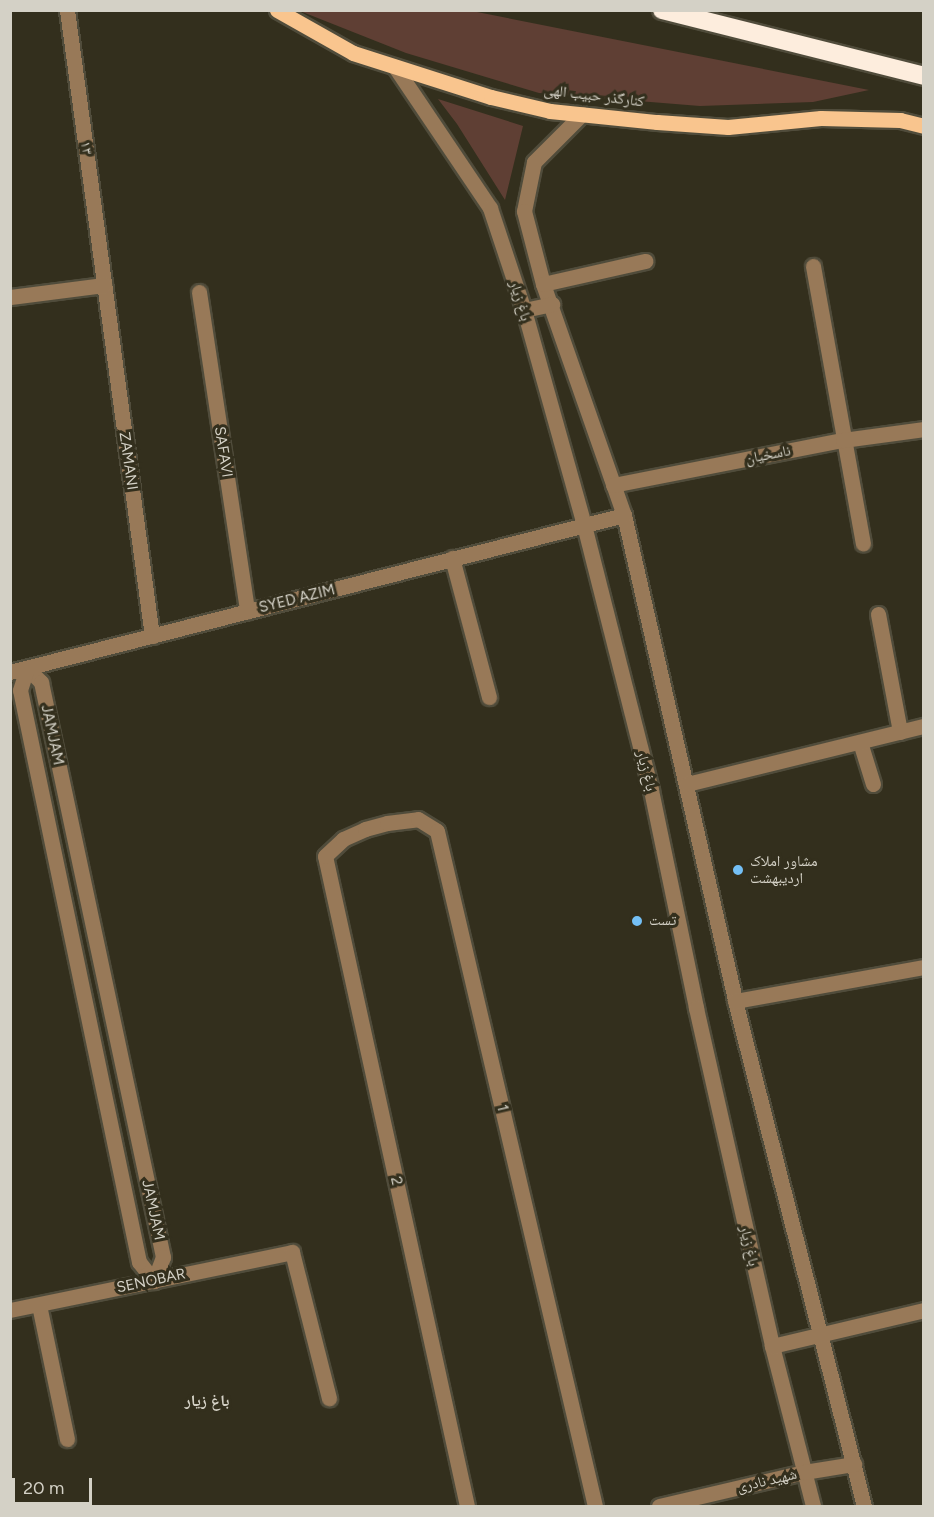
<!DOCTYPE html>
<html>
<head>
<meta charset="utf-8">
<style>
	body { margin:0 }
	#map { position:relative; width:934px; height:1517px; overflow:hidden; background:#332f1d; font-family:Figtree,"Noto Naskh Arabic",sans-serif }
	div>[style] { position:absolute }
	.green>* { inset:0; background:#5f3f34 }
	.roads { filter:drop-shadow(2px 0 #504c3b) drop-shadow(-2px 0 #504c3b) drop-shadow(0 2px #504c3b) drop-shadow(0 -2px #504c3b) }
	.minor>* { height:15px; margin:-7.5px; padding:0 7.5px; transform-origin:7.5px; border-radius:7.5px; background:#987958 }
	.major>* { height:15px; margin:-7.5px; padding:0 7.5px; transform-origin:7.5px; border-radius:7.5px; background:#f9c58e }
	.highway>* { height:18px; margin:-9px; padding:0 9px; transform-origin:9px; border-radius:9px; background:#fdeddd }
	.dots>* { width:16px; height:16px; translate:-50% -50%; box-sizing:border-box; border:3px solid #332f1d; border-radius:50% }
	span { translate:-50% -50%; white-space:nowrap; text-align:center; line-height:1.15; -webkit-text-stroke:6px #332f1d; paint-order:stroke }
	.street-label { font-size:15px; color:#d4d1c6 }
	.poi-label { font-size:15px; color:#d4d1c6 }
	.left { translate:0 -50%; text-align:left }
	.neighbourhood-label { font-size:16px; color:#d4d1c6; font-weight:700 }
	.frame { position:absolute; inset:0; border:12px solid #d4d1c6; pointer-events:none }
	.scale { position:absolute; left:12px; top:1478px; width:80px; height:27px; box-sizing:border-box; border:3px solid #d4d1c6; border-top:0; padding-left:8px; font-size:18px; line-height:21px; white-space:nowrap; color:#d4d1c6; -webkit-text-stroke:4px #332f1d; paint-order:stroke }
</style>
</head>
<body>
<div id="map">
	<div class="green">
		<div style="clip-path:polygon(300px 11px,472px 11px,869px 90px,813px 102px,700px 106px,539px 93px,406px 53px)"></div>
		<div style="clip-path:polygon(438px 99px,523px 126px,505px 200px,457px 124px)"></div>
	</div>
	<div class="roads">
		<div class="minor">
			<div style="left:67px;top:10px;width:632px;rotate:82.27deg"></div>
			<div style="left:395px;top:67px;width:170px;rotate:56deg"></div>
			<div style="left:490px;top:208px;width:108px;rotate:71.6deg"></div>
			<div style="left:524px;top:310px;width:223px;rotate:74.4deg"></div>
			<div style="left:584px;top:525px;width:273px;rotate:75.8deg"></div>
			<div style="left:651px;top:790px;width:223px;rotate:78.3deg"></div>
			<div style="left:696px;top:1008px;width:346px;rotate:77.3deg"></div>
			<div style="left:772px;top:1346px;width:165px;rotate:75.6deg"></div>
			<div style="left:582px;top:114px;width:68px;rotate:135deg"></div>
			<div style="left:534px;top:162px;width:50px;rotate:101.5deg"></div>
			<div style="left:524px;top:211px;width:75px;rotate:75.4deg"></div>
			<div style="left:543px;top:284px;width:245px;rotate:70.7deg"></div>
			<div style="left:624px;top:515px;width:499px;rotate:77.1deg"></div>
			<div style="left:735px;top:1001px;width:521px;rotate:75.67deg"></div>
			<div style="left:813px;top:266px;width:282px;rotate:79.8deg"></div>
			<div style="left:543px;top:284px;width:105px;rotate:-12.7deg"></div>
			<div style="left:199px;top:292px;width:323px;rotate:81.4deg"></div>
			<div style="left:10px;top:297px;width:95px;rotate:-7.3deg"></div>
			<div style="left:524px;top:310px;width:29px;rotate:-12deg"></div>
			<div style="left:613px;top:485px;width:234px;rotate:-11.1deg"></div>
			<div style="left:843px;top:440px;width:82px;rotate:-7.7deg"></div>
			<div style="left:452px;top:558px;width:144px;rotate:75.1deg"></div>
			<div style="left:878px;top:614px;width:120px;rotate:79.4deg"></div>
			<div style="left:27px;top:668px;width:20px;rotate:45deg"></div>
			<div style="left:41px;top:682px;width:588px;rotate:78.02deg"></div>
			<div style="left:163px;top:1257px;width:26px;rotate:111deg"></div>
			<div style="left:154px;top:1281px;width:24px;rotate:-128deg"></div>
			<div style="left:139px;top:1262px;width:584px;rotate:-101.75deg"></div>
			<div style="left:20px;top:690px;width:23px;rotate:-72deg"></div>
			<div style="left:10px;top:672px;width:634px;rotate:-14.34deg"></div>
			<div style="left:860px;top:742px;width:44px;rotate:72.8deg"></div>
			<div style="left:687px;top:784px;width:244px;rotate:-13.8deg"></div>
			<div style="left:735px;top:1001px;width:192px;rotate:-10.2deg"></div>
			<div style="left:39px;top:1305px;width:137px;rotate:78.2deg"></div>
			<div style="left:10px;top:1310px;width:288px;rotate:-11.6deg"></div>
			<div style="left:292px;top:1252px;width:151px;rotate:75.8deg"></div>
			<div style="left:772px;top:1346px;width:156px;rotate:-13.3deg"></div>
			<div style="left:467px;top:1506px;width:665px;rotate:-102.32deg"></div>
			<div style="left:325px;top:856px;width:25px;rotate:-43deg"></div>
			<div style="left:343px;top:839px;width:24px;rotate:-24deg"></div>
			<div style="left:365px;top:829px;width:23px;rotate:-15deg"></div>
			<div style="left:387px;top:823px;width:31px;rotate:-7deg"></div>
			<div style="left:418px;top:819px;width:22px;rotate:32deg"></div>
			<div style="left:437px;top:831px;width:693px;rotate:76.83deg"></div>
			<div style="left:659px;top:1506px;width:149px;rotate:-13.2deg"></div>
			<div style="left:804px;top:1472px;width:51px;rotate:-9.1deg"></div>
		</div>
		<div class="major">
			<div style="left:277px;top:10px;width:87px;rotate:29.5deg"></div>
			<div style="left:353px;top:53px;width:145px;rotate:17.7deg"></div>
			<div style="left:491px;top:97px;width:61px;rotate:13.3deg"></div>
			<div style="left:550px;top:111px;width:108px;rotate:5.9deg"></div>
			<div style="left:657px;top:122px;width:71px;rotate:4deg"></div>
			<div style="left:728px;top:127px;width:93px;rotate:-5.5deg"></div>
			<div style="left:821px;top:118px;width:79px;rotate:1.5deg"></div>
			<div style="left:900px;top:120px;width:25px;rotate:14deg"></div>
		</div>
		<div class="highway">
			<div style="left:662px;top:10px;width:270px;rotate:14.1deg"></div>
		</div>
	</div>
	<div class="dots">
		<div style="left:738px;top:870px;background:#74c0f6"></div>
		<div style="left:637px;top:921px;background:#74c0f6"></div>
	</div>
	<div class="street-label">
		<span style="left:594px;top:96px;rotate:7deg">کنارگذر حبیب الهی</span>
		<span style="left:86px;top:148px;rotate:82deg">۱۳</span>
		<span style="left:520px;top:301px;rotate:73deg">باغ زیار</span>
		<span style="left:223px;top:452px;rotate:81deg">SAFAVI</span>
		<span style="left:768px;top:455px;rotate:-11deg">ناسخیان</span>
		<span style="left:128px;top:461px;rotate:82deg">ZAMANI</span>
		<span style="left:297px;top:599px;rotate:-14deg">SYED AZIM</span>
		<span style="left:52px;top:735px;rotate:78deg">JAMJAM</span>
		<span style="left:646px;top:771px;rotate:76deg">باغ زیار</span>
		<span style="left:502px;top:1108px;rotate:77deg">1</span>
		<span style="left:396px;top:1181px;rotate:78deg">2</span>
		<span style="left:153px;top:1210px;rotate:78deg">JAMJAM</span>
		<span style="left:749px;top:1246px;rotate:77deg">باغ زیار</span>
		<span style="left:151px;top:1281px;rotate:-12deg">SENOBAR</span>
		<span style="left:767px;top:1481px;rotate:-13deg">شهید نادری</span>
	</div>
	<div class="poi-label">
		<span class="left" style="left:750px;top:870px">مشاور املاک<br>اردیبهشت</span>
		<span class="left" style="left:649px;top:921px">تست</span>
	</div>
	<div class="neighbourhood-label">
		<span style="left:207px;top:1401px">باغ زیار</span>
	</div>
	<div class="frame"></div>
	<div class="scale">20 m</div>
</div>
</body>
</html>
